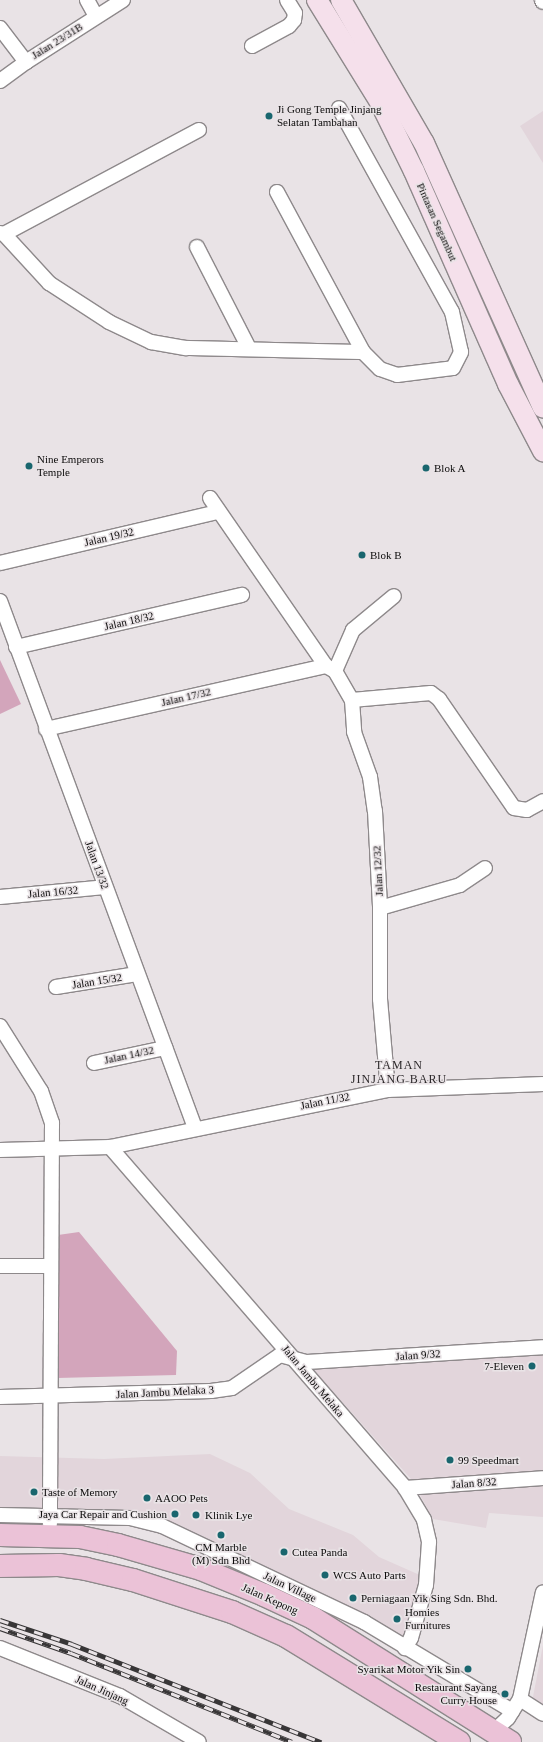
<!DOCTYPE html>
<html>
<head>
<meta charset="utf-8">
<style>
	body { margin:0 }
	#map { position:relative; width:543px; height:1742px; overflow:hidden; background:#e9e3e6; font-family:Georgia,serif }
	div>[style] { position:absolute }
	.built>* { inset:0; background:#e2d5db }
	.green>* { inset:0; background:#d3a5bb }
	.roads { filter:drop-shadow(1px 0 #8e898b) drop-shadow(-1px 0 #8e898b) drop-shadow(0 1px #8e898b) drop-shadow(0 -1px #8e898b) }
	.street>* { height:14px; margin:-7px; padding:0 7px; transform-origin:7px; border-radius:7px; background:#fff }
	.secondary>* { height:20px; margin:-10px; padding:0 10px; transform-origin:10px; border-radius:10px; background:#f5e0eb }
	.primary>* { height:22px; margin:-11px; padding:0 11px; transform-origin:11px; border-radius:11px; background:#ebc2d7 }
	.rail>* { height:4.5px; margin-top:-2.25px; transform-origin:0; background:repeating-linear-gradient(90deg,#e9e3e6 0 9px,#383637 0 18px); box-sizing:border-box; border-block:1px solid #383637 }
	.dots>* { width:11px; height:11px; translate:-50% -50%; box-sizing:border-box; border:2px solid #e9e3e6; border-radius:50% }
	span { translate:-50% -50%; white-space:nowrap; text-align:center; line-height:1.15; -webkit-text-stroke:3px #e9e3e6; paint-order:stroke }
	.street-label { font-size:11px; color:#0c0b0b }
	.poi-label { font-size:11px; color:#0c0b0b }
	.left { translate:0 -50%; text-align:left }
	.right { translate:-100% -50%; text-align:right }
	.neighbourhood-label { font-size:12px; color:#2d292b; letter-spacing:1px }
</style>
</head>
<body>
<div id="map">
	<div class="built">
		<div style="clip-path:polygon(543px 111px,543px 163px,520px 126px)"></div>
		<div style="clip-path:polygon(543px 1352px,543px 1517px,489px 1513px,486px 1528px,433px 1519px,412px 1480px,312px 1368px)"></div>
		<div style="clip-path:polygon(210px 1454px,250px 1473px,289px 1509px,353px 1535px,379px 1557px,422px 1576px,404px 1641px,163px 1521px,0 1510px,0 1456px,104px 1459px)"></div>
		<div style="clip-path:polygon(543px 1645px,543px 1709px,532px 1702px)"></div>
	</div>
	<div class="green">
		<div style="clip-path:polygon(0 660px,21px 704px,0 714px)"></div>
		<div style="clip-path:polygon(79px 1232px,177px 1351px,176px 1375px,57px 1378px,58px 1235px)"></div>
	</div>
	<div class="roads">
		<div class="street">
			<div style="left:87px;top:0;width:18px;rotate:61deg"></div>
			<div style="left:542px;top:0;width:2px;rotate:63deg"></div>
			<div style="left:0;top:28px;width:43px;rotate:52.6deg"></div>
			<div style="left:26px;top:62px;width:115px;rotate:-32.6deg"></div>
			<div style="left:252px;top:46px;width:42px;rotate:-28.4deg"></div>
			<div style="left:289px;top:26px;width:8px;rotate:-50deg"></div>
			<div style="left:294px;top:20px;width:7px;rotate:-82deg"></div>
			<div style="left:295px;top:13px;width:15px;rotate:-122deg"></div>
			<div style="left:0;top:81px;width:32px;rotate:-36deg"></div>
			<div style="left:277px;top:192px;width:182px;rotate:61.7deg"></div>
			<div style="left:363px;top:352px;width:24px;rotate:45deg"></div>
			<div style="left:380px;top:369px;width:18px;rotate:19deg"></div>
			<div style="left:397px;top:375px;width:56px;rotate:-7.1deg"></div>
			<div style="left:453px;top:368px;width:18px;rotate:-63deg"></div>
			<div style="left:461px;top:352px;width:41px;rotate:-102.7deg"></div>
			<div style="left:452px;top:312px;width:233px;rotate:-119deg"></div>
			<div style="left:0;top:233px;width:4px;rotate:14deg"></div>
			<div style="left:4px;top:234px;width:221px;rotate:-28.1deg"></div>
			<div style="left:4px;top:234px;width:67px;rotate:47.4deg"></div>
			<div style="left:49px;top:283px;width:72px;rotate:33deg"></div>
			<div style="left:109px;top:322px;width:47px;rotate:25.5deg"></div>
			<div style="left:151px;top:342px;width:36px;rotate:10deg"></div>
			<div style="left:186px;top:348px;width:177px;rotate:1.3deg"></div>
			<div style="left:197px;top:247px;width:114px;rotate:62.8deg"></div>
			<div style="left:210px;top:498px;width:204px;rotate:55.4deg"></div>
			<div style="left:326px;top:666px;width:10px;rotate:29deg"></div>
			<div style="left:335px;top:671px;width:34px;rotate:60deg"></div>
			<div style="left:352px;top:700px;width:32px;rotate:86deg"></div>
			<div style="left:354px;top:732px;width:48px;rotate:70.4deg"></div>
			<div style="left:370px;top:777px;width:34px;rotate:82deg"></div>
			<div style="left:375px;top:811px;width:97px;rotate:87deg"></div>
			<div style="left:380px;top:908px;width:91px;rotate:90deg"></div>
			<div style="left:380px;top:999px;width:91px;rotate:85deg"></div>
			<div style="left:0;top:563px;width:224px;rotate:-13.2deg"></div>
			<div style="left:0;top:601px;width:562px;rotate:69.69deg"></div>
			<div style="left:16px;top:647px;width:232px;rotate:-13deg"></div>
			<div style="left:335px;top:671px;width:45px;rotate:-66.3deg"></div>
			<div style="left:353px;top:630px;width:53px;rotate:-39.7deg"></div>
			<div style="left:352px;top:700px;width:79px;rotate:-5.1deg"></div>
			<div style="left:431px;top:693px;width:10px;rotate:37deg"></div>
			<div style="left:439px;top:699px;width:132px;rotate:55.5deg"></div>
			<div style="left:514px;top:808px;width:13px;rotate:9deg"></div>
			<div style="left:527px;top:810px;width:18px;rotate:-29deg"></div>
			<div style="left:46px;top:729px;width:287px;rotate:-12.7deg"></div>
			<div style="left:0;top:897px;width:105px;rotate:-5.4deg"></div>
			<div style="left:380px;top:908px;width:83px;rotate:-16deg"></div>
			<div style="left:460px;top:885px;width:30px;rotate:-34deg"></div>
			<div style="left:56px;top:987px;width:82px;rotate:-9.1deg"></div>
			<div style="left:0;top:1026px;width:77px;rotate:57.8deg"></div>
			<div style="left:41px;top:1091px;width:34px;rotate:71deg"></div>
			<div style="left:52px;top:1123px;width:401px;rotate:90.3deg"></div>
			<div style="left:94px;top:1063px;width:73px;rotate:-11.9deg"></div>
			<div style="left:110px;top:1147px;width:451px;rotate:49.1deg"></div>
			<div style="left:405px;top:1488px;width:37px;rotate:59deg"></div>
			<div style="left:424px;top:1520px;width:23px;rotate:77deg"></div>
			<div style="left:429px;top:1542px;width:43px;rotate:94deg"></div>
			<div style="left:426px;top:1585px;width:55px;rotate:105.8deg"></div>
			<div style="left:411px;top:1638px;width:12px;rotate:121deg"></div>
			<div style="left:0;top:1150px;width:110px;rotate:-1.6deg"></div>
			<div style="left:110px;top:1147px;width:284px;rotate:-11.6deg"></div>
			<div style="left:388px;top:1090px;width:155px;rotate:-2.2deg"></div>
			<div style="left:0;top:1266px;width:50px"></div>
			<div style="left:0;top:1397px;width:211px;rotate:-1.6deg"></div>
			<div style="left:211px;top:1391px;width:21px;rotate:-8deg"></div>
			<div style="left:232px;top:1388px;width:58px;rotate:-34.5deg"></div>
			<div style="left:280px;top:1355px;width:28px;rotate:15deg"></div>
			<div style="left:307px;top:1362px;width:236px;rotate:-3.6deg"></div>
			<div style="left:405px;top:1488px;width:138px;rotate:-4.1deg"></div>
			<div style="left:0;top:1515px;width:130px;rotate:1.3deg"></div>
			<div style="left:130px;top:1518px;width:33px;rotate:14deg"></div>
			<div style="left:162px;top:1526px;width:224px;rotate:25.4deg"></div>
			<div style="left:364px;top:1622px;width:173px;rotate:31deg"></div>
			<div style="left:0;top:1648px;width:129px;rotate:21.8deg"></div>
			<div style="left:120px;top:1696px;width:91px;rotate:30.2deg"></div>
			<div style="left:520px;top:1699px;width:27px;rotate:33deg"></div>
			<div style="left:494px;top:1731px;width:19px;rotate:-43deg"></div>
			<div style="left:508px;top:1718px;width:22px;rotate:-58deg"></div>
			<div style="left:520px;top:1699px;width:109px;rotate:-77.9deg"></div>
		</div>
		<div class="secondary">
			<div style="left:317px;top:0;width:120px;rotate:58.3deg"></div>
			<div style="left:380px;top:102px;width:77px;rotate:63.8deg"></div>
			<div style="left:414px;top:171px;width:233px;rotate:66.2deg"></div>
			<div style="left:508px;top:384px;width:76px;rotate:62.4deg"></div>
			<div style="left:341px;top:0;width:165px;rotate:59.9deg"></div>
			<div style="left:424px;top:143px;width:290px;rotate:65.8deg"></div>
		</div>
		<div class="primary">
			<div style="left:0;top:1535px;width:80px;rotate:1.4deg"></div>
			<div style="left:80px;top:1537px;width:39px;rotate:12deg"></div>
			<div style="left:118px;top:1545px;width:86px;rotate:16.1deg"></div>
			<div style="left:201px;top:1569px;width:68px;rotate:22.4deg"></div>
			<div style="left:264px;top:1595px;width:54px;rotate:25.1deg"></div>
			<div style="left:313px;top:1618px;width:233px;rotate:32.2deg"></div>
			<div style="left:0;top:1566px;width:59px;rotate:-1deg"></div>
			<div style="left:59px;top:1565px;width:27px;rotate:8deg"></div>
			<div style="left:86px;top:1569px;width:48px;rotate:13.2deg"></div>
			<div style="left:133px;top:1580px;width:104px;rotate:17.9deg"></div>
			<div style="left:232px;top:1612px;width:59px;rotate:24deg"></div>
			<div style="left:286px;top:1636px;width:203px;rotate:31.5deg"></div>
		</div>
	</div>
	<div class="rail">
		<div style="left:0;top:1620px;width:76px;rotate:18.4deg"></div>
		<div style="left:72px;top:1644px;width:268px;rotate:21.5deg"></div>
		<div style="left:0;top:1628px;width:75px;rotate:19.4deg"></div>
		<div style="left:71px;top:1653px;width:238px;rotate:21.9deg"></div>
	</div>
	<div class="dots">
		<div style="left:269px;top:116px;background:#19666e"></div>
		<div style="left:29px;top:466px;background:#19666e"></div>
		<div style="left:426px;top:468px;background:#19666e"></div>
		<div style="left:362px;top:555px;background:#19666e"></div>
		<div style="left:532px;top:1366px;background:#19666e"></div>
		<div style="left:450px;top:1460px;background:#19666e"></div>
		<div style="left:34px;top:1492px;background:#19666e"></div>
		<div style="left:147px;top:1498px;background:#19666e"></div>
		<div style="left:175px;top:1514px;background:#19666e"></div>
		<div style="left:196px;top:1515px;background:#19666e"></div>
		<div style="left:221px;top:1535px;background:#19666e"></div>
		<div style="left:284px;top:1552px;background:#19666e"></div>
		<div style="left:325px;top:1575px;background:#19666e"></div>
		<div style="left:353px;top:1598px;background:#19666e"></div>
		<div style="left:397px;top:1619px;background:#19666e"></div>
		<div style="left:468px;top:1669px;background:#19666e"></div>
		<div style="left:505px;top:1694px;background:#19666e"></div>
	</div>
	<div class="street-label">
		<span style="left:57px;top:41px;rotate:-32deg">Jalan 23/31B</span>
		<span style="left:437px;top:222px;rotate:66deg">Pintasan Segambut</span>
		<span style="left:109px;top:537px;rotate:-13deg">Jalan 19/32</span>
		<span style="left:129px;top:621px;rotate:-13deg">Jalan 18/32</span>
		<span style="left:186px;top:697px;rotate:-13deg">Jalan 17/32</span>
		<span style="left:97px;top:865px;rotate:70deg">Jalan 13/32</span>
		<span style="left:378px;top:871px;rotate:-93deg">Jalan 12/32</span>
		<span style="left:53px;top:892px;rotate:-5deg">Jalan 16/32</span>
		<span style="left:97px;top:981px;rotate:-9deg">Jalan 15/32</span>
		<span style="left:129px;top:1055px;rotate:-12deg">Jalan 14/32</span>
		<span style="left:325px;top:1101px;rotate:-11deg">Jalan 11/32</span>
		<span style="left:418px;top:1355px;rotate:-4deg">Jalan 9/32</span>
		<span style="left:313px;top:1381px;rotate:50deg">Jalan Jambu Melaka</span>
		<span style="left:165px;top:1392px;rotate:-3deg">Jalan Jambu Melaka 3</span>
		<span style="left:474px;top:1483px;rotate:-4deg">Jalan 8/32</span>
		<span style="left:290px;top:1587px;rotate:25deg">Jalan Village</span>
		<span style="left:270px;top:1599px;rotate:24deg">Jalan Kepong</span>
		<span style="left:102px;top:1690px;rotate:24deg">Jalan Jinjang</span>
	</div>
	<div class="poi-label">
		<span class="left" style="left:277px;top:116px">Ji Gong Temple Jinjang<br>Selatan Tambahan</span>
		<span class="left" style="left:37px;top:466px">Nine Emperors<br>Temple</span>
		<span class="left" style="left:434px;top:468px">Blok A</span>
		<span class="left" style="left:370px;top:555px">Blok B</span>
		<span class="right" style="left:524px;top:1366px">7-Eleven</span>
		<span class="left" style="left:458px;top:1460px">99 Speedmart</span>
		<span class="left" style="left:42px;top:1492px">Taste of Memory</span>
		<span class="left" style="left:155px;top:1498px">AAOO Pets</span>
		<span class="right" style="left:167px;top:1514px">Jaya Car Repair and Cushion</span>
		<span class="left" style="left:205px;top:1515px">Klinik Lye</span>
		<span style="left:221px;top:1554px">CM Marble<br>(M) Sdn Bhd</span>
		<span class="left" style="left:292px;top:1552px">Cutea Panda</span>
		<span class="left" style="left:333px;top:1575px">WCS Auto Parts</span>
		<span class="left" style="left:361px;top:1598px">Perniagaan Yik Sing Sdn. Bhd.</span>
		<span class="left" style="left:405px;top:1619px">Homies<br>Furnitures</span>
		<span class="right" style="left:460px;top:1669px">Syarikat Motor Yik Sin</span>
		<span class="right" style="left:497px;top:1694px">Restaurant Sayang<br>Curry House</span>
	</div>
	<div class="neighbourhood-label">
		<span style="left:399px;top:1073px">TAMAN<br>JINJANG BARU</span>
	</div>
</div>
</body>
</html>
